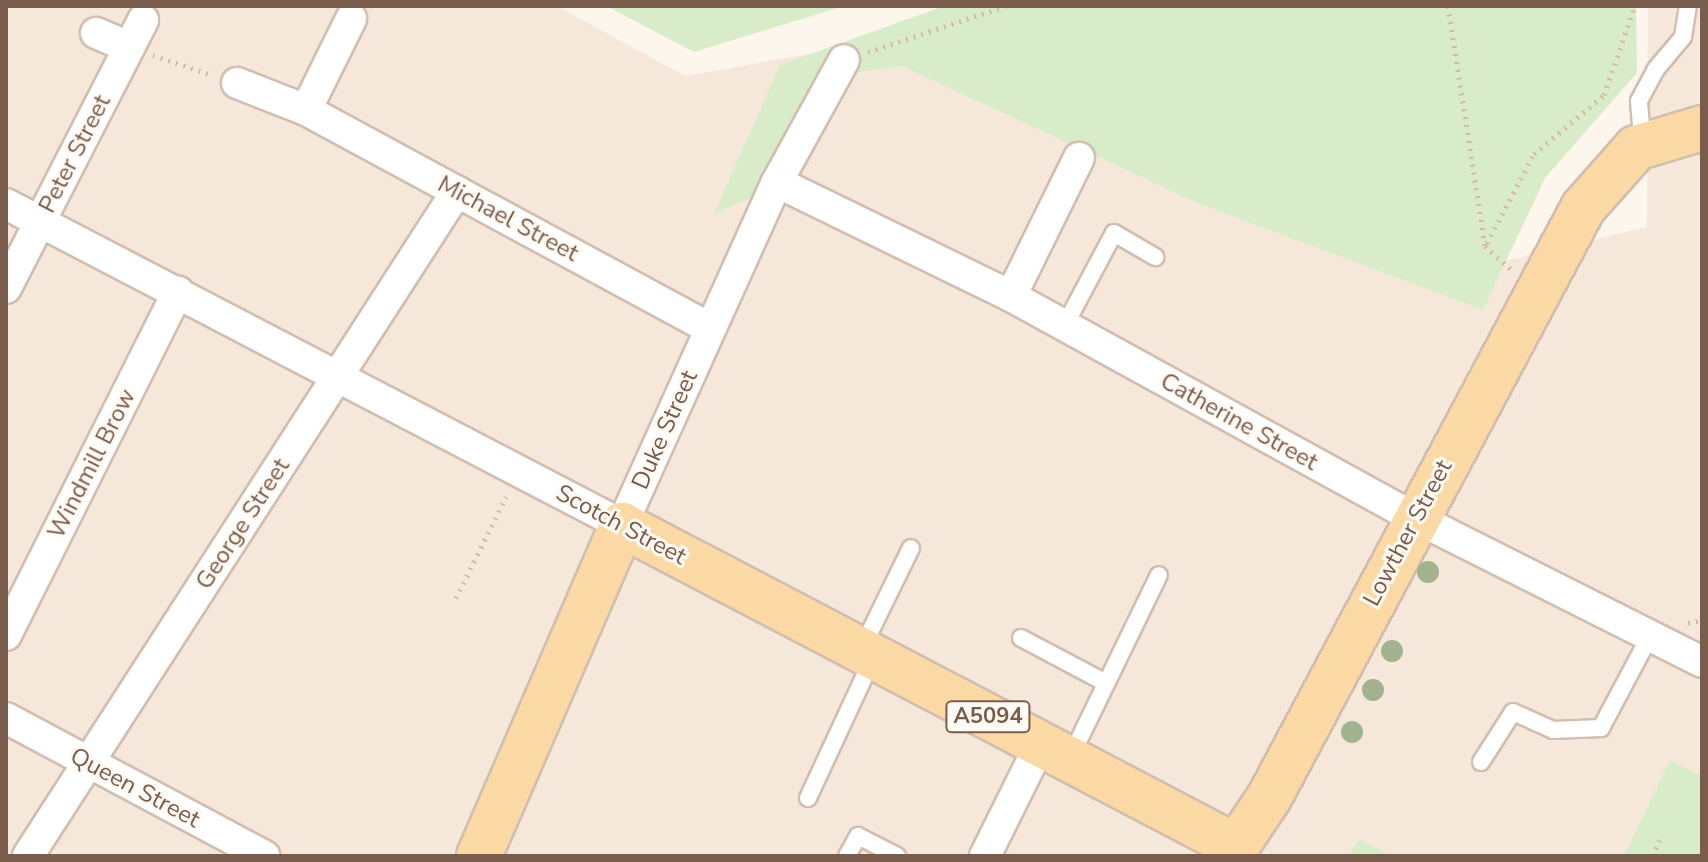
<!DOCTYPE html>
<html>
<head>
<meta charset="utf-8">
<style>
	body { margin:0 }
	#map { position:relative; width:1708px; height:862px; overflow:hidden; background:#fdf6ec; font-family:"Nunito Sans",sans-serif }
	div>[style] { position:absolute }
	.residential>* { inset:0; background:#f5e8da }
	.green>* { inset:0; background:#d8ecc9 }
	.path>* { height:5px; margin-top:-2.5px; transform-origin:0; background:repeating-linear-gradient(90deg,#d9b8a5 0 2px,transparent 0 8px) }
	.roads { filter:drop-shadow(2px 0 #d1beb0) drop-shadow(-2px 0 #d1beb0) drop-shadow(0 2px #d1beb0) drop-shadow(0 -2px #d1beb0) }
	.lane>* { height:16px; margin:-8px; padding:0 8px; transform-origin:8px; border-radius:8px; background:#fff }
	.street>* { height:30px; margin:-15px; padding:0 15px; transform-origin:15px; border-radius:15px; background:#fff }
	.primary>* { height:44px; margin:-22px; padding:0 22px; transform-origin:22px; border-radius:22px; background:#fbd9a5 }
	.trees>* { width:22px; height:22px; margin:-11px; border-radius:50%; background:#a0b28e }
	span { translate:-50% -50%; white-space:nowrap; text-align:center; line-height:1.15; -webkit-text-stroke:6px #fffaf3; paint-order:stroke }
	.shield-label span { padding:2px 6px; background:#fffaf3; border:2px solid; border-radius:6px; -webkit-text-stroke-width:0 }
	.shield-label { font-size:22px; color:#7a5c4d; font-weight:700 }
	.street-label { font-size:24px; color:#7a5c4d }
	.frame { position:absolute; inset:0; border:8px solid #7a5c4d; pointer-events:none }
</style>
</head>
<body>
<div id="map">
	<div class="residential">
		<div style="clip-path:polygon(6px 6px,557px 6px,685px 76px,984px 23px,1466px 270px,1647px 227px,1648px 6px,1702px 6px,1702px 856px,6px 856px)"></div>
	</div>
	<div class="green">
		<div style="clip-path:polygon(606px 6px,844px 6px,694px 52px)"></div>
		<div style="clip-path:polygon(944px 6px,1636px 6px,1637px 73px,1545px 178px,1483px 310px,1200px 204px,902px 66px,853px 73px,796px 177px,714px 214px,780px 65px)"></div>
		<div style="clip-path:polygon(1670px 760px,1702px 776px,1702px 856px,1624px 856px)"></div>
		<div style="clip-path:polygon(1359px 839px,1391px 856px,1349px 856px)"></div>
	</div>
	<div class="path">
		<div style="left:1448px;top:6px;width:243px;rotate:81.2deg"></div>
		<div style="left:1485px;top:246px;width:36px;rotate:42deg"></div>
		<div style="left:868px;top:52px;width:145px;rotate:-18.4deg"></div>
		<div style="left:153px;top:55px;width:62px;rotate:18.7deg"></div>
		<div style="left:1487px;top:243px;width:101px;rotate:-62.2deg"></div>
		<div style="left:1534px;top:154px;width:92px;rotate:-40.1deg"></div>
		<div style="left:1604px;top:95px;width:94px;rotate:-70.8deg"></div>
		<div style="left:456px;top:598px;width:113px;rotate:-63.7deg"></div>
		<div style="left:1688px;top:623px;width:14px;rotate:-12deg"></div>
		<div style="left:1652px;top:856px;width:19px;rotate:-65deg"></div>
	</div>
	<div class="roads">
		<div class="lane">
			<div style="left:1650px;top:141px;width:18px;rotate:-119deg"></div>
			<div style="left:1641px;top:125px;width:24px;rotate:-95deg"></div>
			<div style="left:1639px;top:101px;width:36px;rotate:-62deg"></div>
			<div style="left:1656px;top:69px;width:42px;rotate:-49.8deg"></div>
			<div style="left:1683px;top:37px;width:31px;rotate:-81deg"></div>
			<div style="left:1065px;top:325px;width:104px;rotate:-62deg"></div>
			<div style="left:1114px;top:233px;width:48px;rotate:30.3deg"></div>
			<div style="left:1021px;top:638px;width:96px;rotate:27.9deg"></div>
			<div style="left:862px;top:648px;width:111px;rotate:-63.9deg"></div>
			<div style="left:1071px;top:756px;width:201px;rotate:-64.1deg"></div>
			<div style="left:1481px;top:762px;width:59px;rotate:-57.4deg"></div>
			<div style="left:1513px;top:712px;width:44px;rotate:24.2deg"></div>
			<div style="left:1553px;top:730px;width:48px;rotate:-2.4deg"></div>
			<div style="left:1601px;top:728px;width:104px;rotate:-62deg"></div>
			<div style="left:808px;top:798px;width:152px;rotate:-65.1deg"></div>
			<div style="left:847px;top:856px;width:23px;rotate:-61deg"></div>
			<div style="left:858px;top:836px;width:44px;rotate:27.1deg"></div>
		</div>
		<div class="street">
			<div style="left:96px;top:33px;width:36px;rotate:23deg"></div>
			<div style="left:237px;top:83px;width:74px;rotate:21.4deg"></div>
			<div style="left:306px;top:110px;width:459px;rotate:28.4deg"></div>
			<div style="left:306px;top:110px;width:102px;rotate:-63.7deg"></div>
			<div style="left:777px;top:182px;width:260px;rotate:26deg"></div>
			<div style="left:1011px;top:296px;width:444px;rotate:28.8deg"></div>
			<div style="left:1400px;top:510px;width:338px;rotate:26.7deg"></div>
			<div style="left:6px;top:204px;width:695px;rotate:27.52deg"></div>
			<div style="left:622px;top:525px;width:376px;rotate:-65.7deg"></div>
			<div style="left:777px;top:182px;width:139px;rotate:-61.2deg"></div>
			<div style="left:6px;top:288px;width:301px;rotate:-62.9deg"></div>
			<div style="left:1011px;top:296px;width:154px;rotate:-63.8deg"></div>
			<div style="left:6px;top:635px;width:384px;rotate:-63.4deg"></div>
			<div style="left:6px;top:718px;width:293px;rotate:28.1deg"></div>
			<div style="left:28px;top:856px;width:791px;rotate:-57.17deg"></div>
			<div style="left:985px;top:856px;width:126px;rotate:-63.6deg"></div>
		</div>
		<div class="primary">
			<div style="left:479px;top:856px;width:361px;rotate:-66.6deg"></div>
			<div style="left:622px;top:525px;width:692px;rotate:27.64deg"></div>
			<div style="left:1230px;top:856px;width:72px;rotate:-56.3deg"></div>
			<div style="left:1270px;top:796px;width:666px;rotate:-61.97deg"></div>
			<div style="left:1583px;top:208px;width:80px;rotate:-48.5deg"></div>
			<div style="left:1636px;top:148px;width:69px;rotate:-16.9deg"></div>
		</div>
	</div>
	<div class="trees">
		<div style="left:1428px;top:572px"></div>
		<div style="left:1392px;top:651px"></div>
		<div style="left:1373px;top:690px"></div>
		<div style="left:1352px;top:732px"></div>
	</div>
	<div class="shield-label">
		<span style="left:988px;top:717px">A5094</span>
	</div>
	<div class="street-label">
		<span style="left:75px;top:154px;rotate:-63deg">Peter Street</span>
		<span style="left:508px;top:219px;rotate:28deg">Michael Street</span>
		<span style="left:1239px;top:422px;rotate:29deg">Catherine Street</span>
		<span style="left:665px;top:430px;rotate:-66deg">Duke Street</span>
		<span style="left:92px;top:464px;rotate:-63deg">Windmill Brow</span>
		<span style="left:243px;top:524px;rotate:-57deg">George Street</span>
		<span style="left:621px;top:525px;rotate:28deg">Scotch Street</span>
		<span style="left:1408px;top:533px;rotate:-62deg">Lowther Street</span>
		<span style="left:135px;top:788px;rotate:28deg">Queen Street</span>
	</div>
	<div class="frame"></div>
</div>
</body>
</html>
